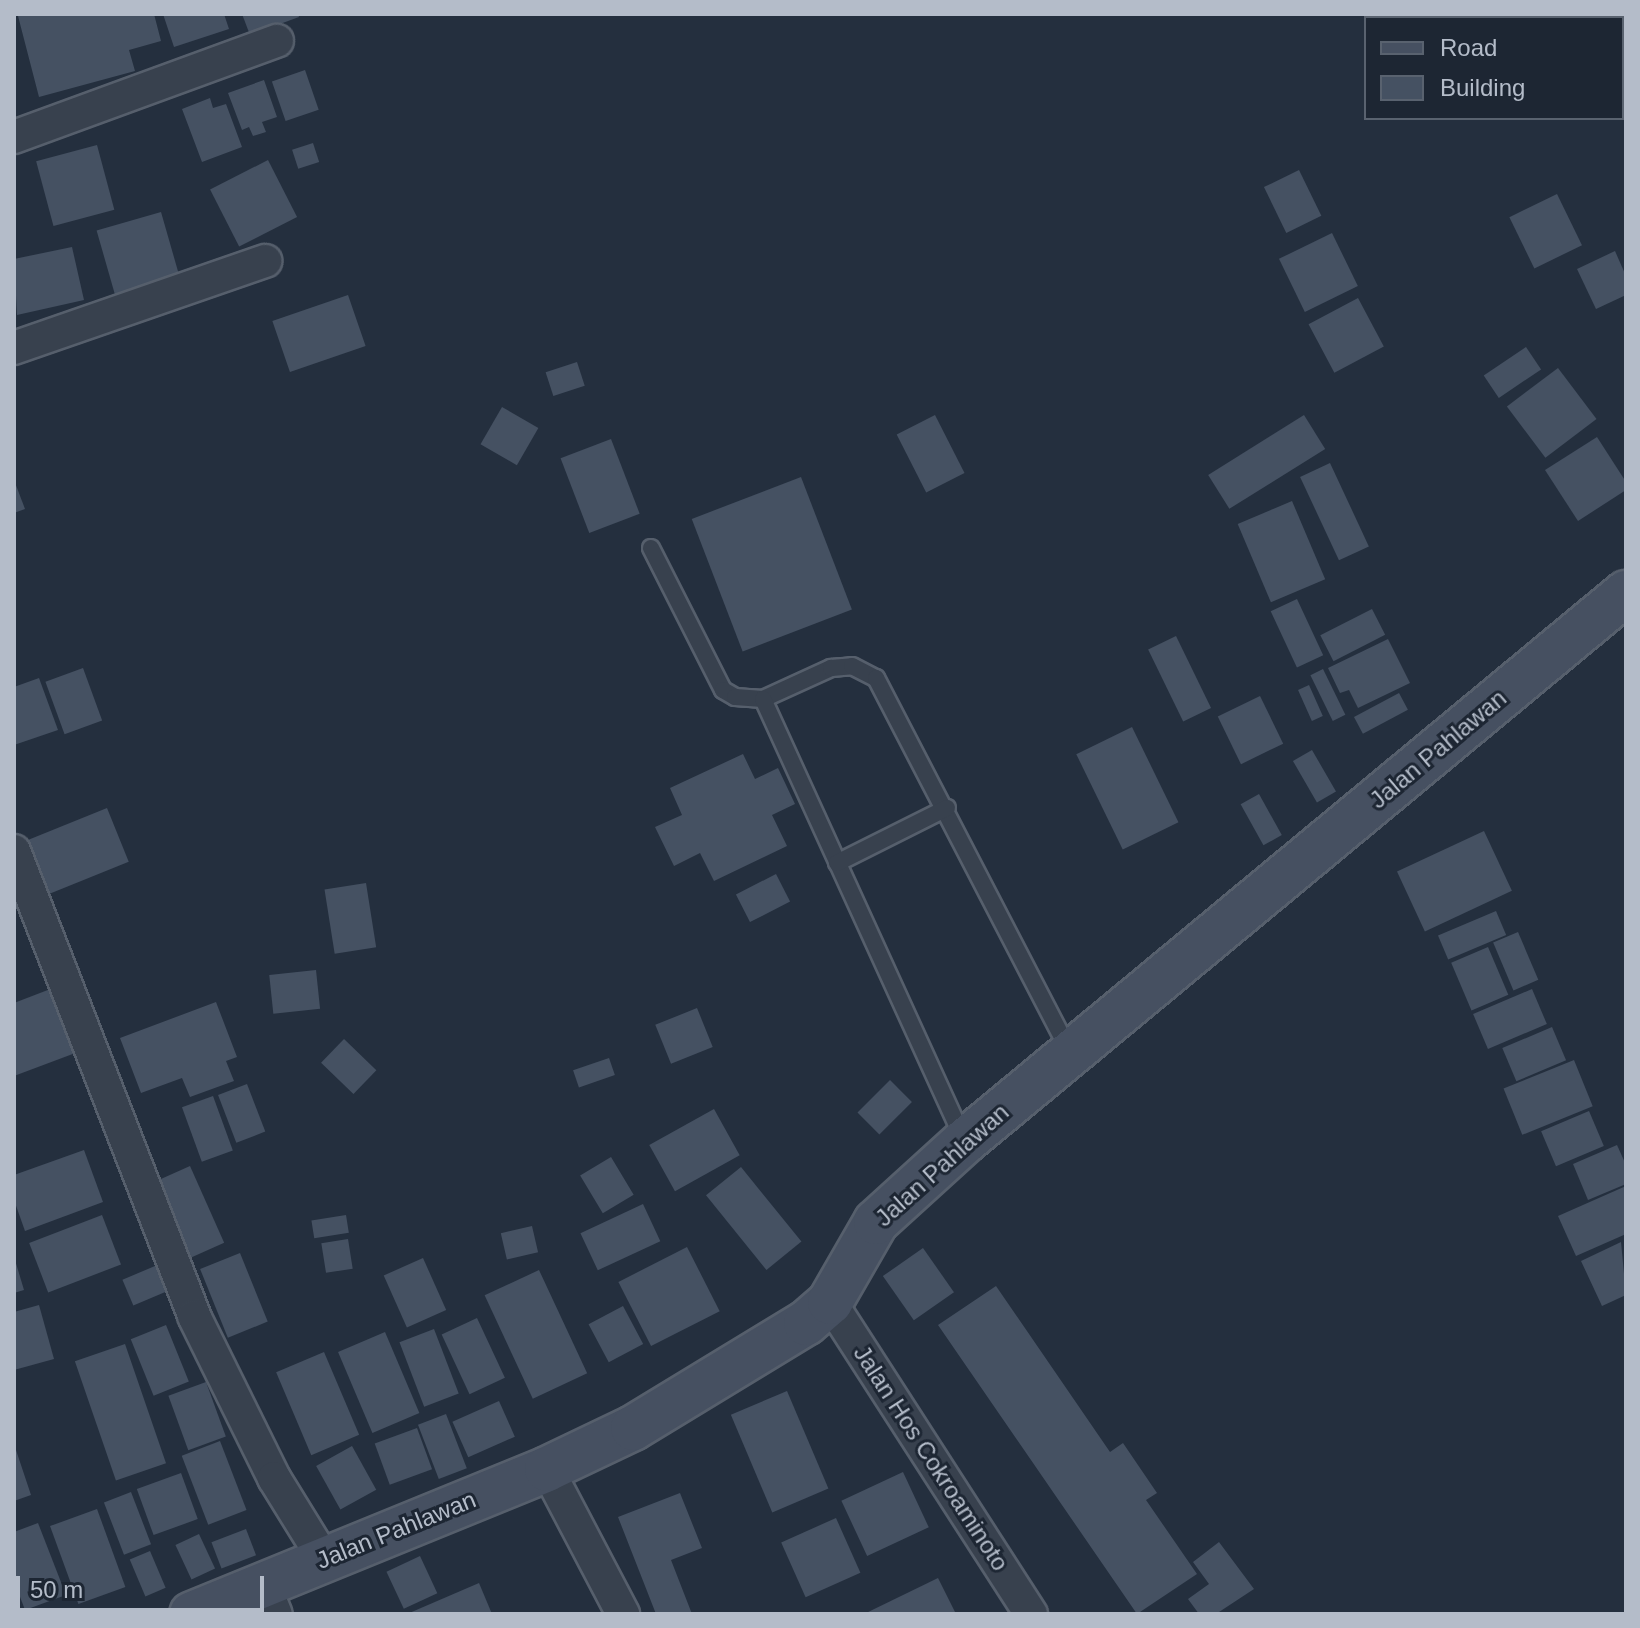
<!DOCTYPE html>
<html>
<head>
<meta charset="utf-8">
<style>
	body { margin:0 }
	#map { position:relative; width:1640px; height:1628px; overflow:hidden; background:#242f3e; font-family:Arial,sans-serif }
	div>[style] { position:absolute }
	.building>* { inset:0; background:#455162; transform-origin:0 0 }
	.roads { filter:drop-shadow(2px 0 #565f6c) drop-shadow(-2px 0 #565f6c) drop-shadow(0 2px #565f6c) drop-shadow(0 -2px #565f6c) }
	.lane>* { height:16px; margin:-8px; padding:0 8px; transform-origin:8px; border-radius:8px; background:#38414e }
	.street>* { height:32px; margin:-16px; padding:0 16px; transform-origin:16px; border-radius:16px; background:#38414e }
	.secondary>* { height:44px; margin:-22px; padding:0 22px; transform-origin:22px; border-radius:22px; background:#465061 }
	span { translate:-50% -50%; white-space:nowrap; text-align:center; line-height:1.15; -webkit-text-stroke:6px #1d2633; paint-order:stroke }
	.street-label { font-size:24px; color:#b4bcc9 }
	.frame { position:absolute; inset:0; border:16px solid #b4bcc9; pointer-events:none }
	.legend { position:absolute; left:1364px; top:16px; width:260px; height:104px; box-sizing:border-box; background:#1d2633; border:2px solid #59626f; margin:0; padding:10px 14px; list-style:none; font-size:24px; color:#b4bcc9 }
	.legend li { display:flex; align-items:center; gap:16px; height:40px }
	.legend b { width:40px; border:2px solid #59626f }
	.scale { position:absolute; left:16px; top:1576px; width:248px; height:36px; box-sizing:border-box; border:4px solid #b4bcc9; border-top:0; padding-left:10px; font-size:24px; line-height:28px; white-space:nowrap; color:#b4bcc9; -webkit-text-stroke:6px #1d2633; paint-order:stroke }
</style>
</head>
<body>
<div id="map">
	<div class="building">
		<div style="clip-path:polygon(125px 14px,154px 14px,161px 41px,129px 50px,135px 71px,39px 97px,18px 16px)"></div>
		<div style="clip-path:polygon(163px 14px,224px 14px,229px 29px,174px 47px)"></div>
		<div style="clip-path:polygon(242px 14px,298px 14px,299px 17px,250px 35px)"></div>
		<div style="left:305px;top:70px;width:42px;height:35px;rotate:71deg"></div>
		<div style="clip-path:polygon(264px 80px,277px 117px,262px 122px,266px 132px,253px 136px,249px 127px,242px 130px,228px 93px)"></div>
		<div style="clip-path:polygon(210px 98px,213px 108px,226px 104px,242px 147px,202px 162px,182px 109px)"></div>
		<div style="left:313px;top:143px;width:20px;height:22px;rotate:72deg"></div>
		<div style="left:97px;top:145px;width:67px;height:63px;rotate:75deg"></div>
		<div style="left:268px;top:160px;width:64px;height:65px;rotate:63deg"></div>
		<div style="left:1299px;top:170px;width:51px;height:39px;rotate:64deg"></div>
		<div style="left:1557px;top:194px;width:57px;height:53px;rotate:64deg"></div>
		<div style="left:161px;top:212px;width:66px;height:67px;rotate:74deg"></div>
		<div style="left:1332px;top:233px;width:59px;height:59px;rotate:64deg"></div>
		<div style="clip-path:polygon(72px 247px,84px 300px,17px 315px,14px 259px)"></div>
		<div style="clip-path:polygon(1615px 251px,1626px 276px,1626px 295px,1596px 309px,1577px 269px)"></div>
		<div style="left:348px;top:295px;width:54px;height:80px;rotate:71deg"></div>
		<div style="left:1358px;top:298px;width:55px;height:56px;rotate:62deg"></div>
		<div style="left:1526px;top:347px;width:27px;height:51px;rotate:56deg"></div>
		<div style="left:577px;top:362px;width:25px;height:33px;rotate:72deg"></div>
		<div style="left:1558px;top:368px;width:64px;height:64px;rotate:53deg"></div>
		<div style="left:502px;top:407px;width:42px;height:43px;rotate:30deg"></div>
		<div style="left:935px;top:415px;width:65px;height:43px;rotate:63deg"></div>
		<div style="left:1304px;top:415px;width:40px;height:113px;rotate:58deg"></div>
		<div style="clip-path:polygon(1597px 437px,1626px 482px,1626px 490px,1578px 521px,1545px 470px)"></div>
		<div style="left:611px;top:439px;width:80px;height:54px;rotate:69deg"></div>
		<div style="left:1330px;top:463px;width:92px;height:33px;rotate:65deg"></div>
		<div style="left:801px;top:477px;width:142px;height:117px;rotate:69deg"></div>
		<div style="clip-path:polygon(14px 480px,25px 509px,14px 513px)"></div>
		<div style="left:1292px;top:501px;width:85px;height:59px;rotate:67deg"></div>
		<div style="left:1297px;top:599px;width:62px;height:29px;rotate:65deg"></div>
		<div style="left:1372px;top:609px;width:29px;height:58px;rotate:63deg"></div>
		<div style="left:1176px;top:636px;width:80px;height:31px;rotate:64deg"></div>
		<div style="clip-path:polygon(1388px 639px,1410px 683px,1358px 708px,1349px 690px,1340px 693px,1328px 668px)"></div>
		<div style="left:83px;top:668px;width:56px;height:40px;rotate:70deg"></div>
		<div style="left:1323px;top:669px;width:51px;height:14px;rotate:64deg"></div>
		<div style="clip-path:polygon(39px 678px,58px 730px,14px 745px,14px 687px)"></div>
		<div style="left:1309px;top:685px;width:34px;height:12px;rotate:66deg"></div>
		<div style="left:1399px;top:693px;width:19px;height:51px;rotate:62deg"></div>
		<div style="left:1260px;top:696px;width:53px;height:47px;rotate:64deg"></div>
		<div style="left:1132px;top:727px;width:106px;height:62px;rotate:64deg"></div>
		<div style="left:1312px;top:750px;width:48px;height:22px;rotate:60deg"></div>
		<div style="clip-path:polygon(743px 754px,755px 779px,778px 768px,795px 804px,772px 815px,787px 846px,714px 881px,700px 853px,674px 866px,655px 827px,682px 815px,670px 788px)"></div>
		<div style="left:1259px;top:794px;width:47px;height:21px;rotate:61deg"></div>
		<div style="left:107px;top:808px;width:58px;height:88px;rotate:68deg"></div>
		<div style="left:1484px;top:831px;width:66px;height:96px;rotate:65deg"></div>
		<div style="left:776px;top:874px;width:31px;height:45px;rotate:63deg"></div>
		<div style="left:366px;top:883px;width:65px;height:42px;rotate:81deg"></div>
		<div style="left:1496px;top:911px;width:26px;height:63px;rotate:67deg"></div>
		<div style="left:1518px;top:932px;width:52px;height:27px;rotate:67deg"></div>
		<div style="left:1488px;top:947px;width:52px;height:40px;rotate:67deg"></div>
		<div style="left:316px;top:970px;width:39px;height:47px;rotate:84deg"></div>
		<div style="clip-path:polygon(53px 988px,78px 1052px,14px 1076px,14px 1003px)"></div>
		<div style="left:1532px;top:989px;width:38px;height:64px;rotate:67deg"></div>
		<div style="clip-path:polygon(216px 1002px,237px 1057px,226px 1061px,234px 1081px,190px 1097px,182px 1078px,141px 1093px,120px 1038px)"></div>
		<div style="left:697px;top:1008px;width:42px;height:45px;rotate:68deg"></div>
		<div style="left:1552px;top:1027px;width:36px;height:54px;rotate:67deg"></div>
		<div style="left:344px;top:1039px;width:45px;height:33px;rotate:44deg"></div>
		<div style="left:609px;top:1058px;width:18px;height:38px;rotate:71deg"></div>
		<div style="left:1574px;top:1060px;width:50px;height:76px;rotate:68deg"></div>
		<div style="left:890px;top:1080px;width:31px;height:46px;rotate:45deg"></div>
		<div style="left:247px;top:1084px;width:51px;height:31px;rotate:69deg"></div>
		<div style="left:213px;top:1096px;width:58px;height:33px;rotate:70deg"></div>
		<div style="left:714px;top:1109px;width:53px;height:74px;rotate:61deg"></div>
		<div style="left:1589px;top:1111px;width:38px;height:52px;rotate:67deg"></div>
		<div style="clip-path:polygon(1617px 1145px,1626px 1165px,1626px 1184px,1588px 1200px,1573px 1164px)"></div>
		<div style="clip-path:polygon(84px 1150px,103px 1202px,25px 1231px,14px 1200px,14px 1175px)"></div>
		<div style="left:611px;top:1157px;width:44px;height:36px;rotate:59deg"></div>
		<div style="left:190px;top:1166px;width:84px;height:49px;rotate:66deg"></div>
		<div style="left:741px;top:1167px;width:96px;height:45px;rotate:51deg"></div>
		<div style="clip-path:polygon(1626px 1186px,1626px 1234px,1576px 1256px,1558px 1216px)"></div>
		<div style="left:643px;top:1204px;width:41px;height:69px;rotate:65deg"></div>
		<div style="left:102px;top:1215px;width:53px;height:78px;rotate:69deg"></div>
		<div style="left:346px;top:1215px;width:18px;height:35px;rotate:81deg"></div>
		<div style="left:532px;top:1226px;width:27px;height:32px;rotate:77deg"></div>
		<div style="left:348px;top:1239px;width:30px;height:27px;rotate:81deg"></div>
		<div style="clip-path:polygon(1621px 1242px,1626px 1295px,1602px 1306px,1581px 1261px)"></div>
		<div style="left:687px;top:1247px;width:72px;height:77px;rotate:63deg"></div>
		<div style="left:923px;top:1248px;width:54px;height:49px;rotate:55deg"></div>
		<div style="left:240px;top:1253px;width:74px;height:43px;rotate:68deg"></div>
		<div style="left:423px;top:1258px;width:57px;height:43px;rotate:66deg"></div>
		<div style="clip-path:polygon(15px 1260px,24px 1290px,14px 1293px,14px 1261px)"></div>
		<div style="left:162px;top:1263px;width:28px;height:43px;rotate:67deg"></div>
		<div style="left:539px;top:1270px;width:114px;height:60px;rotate:65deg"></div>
		<div style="clip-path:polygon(996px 1286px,1110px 1452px,1123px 1443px,1157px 1493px,1146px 1500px,1197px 1574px,1137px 1614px,938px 1325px)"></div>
		<div style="clip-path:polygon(39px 1305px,54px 1359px,14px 1370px,14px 1312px)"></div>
		<div style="left:623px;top:1306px;width:43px;height:39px;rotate:62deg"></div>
		<div style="left:477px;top:1318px;width:66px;height:39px;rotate:65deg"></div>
		<div style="left:166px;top:1325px;width:61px;height:38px;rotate:68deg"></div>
		<div style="left:434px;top:1329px;width:69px;height:37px;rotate:69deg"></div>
		<div style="left:385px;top:1332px;width:88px;height:51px;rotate:67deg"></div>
		<div style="left:125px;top:1344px;width:126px;height:53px;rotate:71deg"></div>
		<div style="left:324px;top:1352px;width:90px;height:52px;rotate:67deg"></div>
		<div style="left:206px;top:1382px;width:58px;height:40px;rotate:70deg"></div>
		<div style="left:787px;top:1391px;width:106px;height:61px;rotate:67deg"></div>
		<div style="left:499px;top:1401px;width:39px;height:51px;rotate:66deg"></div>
		<div style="left:446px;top:1414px;width:58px;height:30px;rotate:69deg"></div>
		<div style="left:417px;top:1428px;width:44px;height:45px;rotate:70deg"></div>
		<div style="left:220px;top:1441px;width:74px;height:41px;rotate:69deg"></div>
		<div style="clip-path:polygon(14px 1444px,31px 1495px,14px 1501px)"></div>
		<div style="left:352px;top:1446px;width:50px;height:41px;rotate:61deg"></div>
		<div style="left:903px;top:1472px;width:61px;height:68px;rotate:65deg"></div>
		<div style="left:181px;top:1473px;width:49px;height:47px;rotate:70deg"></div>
		<div style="left:131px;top:1492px;width:56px;height:29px;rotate:69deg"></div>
		<div style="clip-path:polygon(680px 1493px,702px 1548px,671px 1560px,692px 1614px,656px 1614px,618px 1517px)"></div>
		<div style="left:97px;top:1509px;width:83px;height:50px;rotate:70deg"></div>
		<div style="left:836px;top:1518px;width:60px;height:60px;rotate:66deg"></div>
		<div style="clip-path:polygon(38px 1523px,66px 1595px,25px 1610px,14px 1581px,14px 1532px)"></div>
		<div style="left:246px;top:1529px;width:28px;height:37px;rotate:69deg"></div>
		<div style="left:199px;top:1534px;width:38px;height:26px;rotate:65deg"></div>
		<div style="clip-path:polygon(1219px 1542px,1254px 1589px,1216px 1614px,1199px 1614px,1188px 1599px,1209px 1584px,1193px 1562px)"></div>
		<div style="left:150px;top:1551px;width:40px;height:22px;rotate:67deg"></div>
		<div style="left:420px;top:1556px;width:41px;height:37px;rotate:65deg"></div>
		<div style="clip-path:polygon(938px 1578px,956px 1614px,864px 1614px)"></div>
		<div style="clip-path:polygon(479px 1583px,492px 1614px,407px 1614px)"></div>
	</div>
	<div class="roads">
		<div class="lane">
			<div style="left:651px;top:548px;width:159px;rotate:63.1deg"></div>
			<div style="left:723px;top:690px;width:14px;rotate:30deg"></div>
			<div style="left:735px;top:697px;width:28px;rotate:4deg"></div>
			<div style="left:763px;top:699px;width:75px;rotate:-24.5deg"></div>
			<div style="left:831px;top:668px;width:21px;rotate:-5deg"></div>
			<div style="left:852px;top:666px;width:27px;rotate:27deg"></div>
			<div style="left:876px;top:678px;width:419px;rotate:62.6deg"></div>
			<div style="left:763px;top:699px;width:485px;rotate:65.5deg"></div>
			<div style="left:837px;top:863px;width:123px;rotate:-26.6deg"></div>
		</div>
		<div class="street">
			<div style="left:14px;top:137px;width:280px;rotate:-20.1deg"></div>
			<div style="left:14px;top:348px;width:266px;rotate:-19.1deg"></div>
			<div style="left:14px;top:851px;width:499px;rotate:68.8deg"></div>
			<div style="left:194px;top:1316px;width:181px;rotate:63.7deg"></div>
			<div style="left:274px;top:1478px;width:95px;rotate:58.3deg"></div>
			<div style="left:830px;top:1302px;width:371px;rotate:57.2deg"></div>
			<div style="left:547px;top:1469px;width:164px;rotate:62.3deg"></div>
			<div style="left:264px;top:1585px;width:31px;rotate:68deg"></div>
		</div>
		<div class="secondary">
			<div style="left:192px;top:1614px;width:383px;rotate:-22.2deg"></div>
			<div style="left:547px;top:1469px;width:95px;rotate:-25.5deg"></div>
			<div style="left:633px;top:1428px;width:202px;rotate:-31.3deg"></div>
			<div style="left:806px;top:1323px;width:32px;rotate:-41deg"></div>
			<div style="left:830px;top:1302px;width:92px;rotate:-60.1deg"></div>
			<div style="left:876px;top:1222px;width:120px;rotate:-42.3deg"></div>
			<div style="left:965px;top:1141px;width:859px;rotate:-39.66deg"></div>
		</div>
	</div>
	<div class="street-label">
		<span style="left:1438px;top:749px;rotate:-40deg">Jalan Pahlawan</span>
		<span style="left:942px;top:1165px;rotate:-42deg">Jalan Pahlawan</span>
		<span style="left:931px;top:1458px;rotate:57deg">Jalan Hos Cokroaminoto</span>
		<span style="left:396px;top:1530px;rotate:-22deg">Jalan Pahlawan</span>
	</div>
	<div class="frame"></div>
	<ul class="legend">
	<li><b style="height:10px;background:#465061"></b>Road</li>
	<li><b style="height:22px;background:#455162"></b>Building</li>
	</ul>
	<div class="scale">50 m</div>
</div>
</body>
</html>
